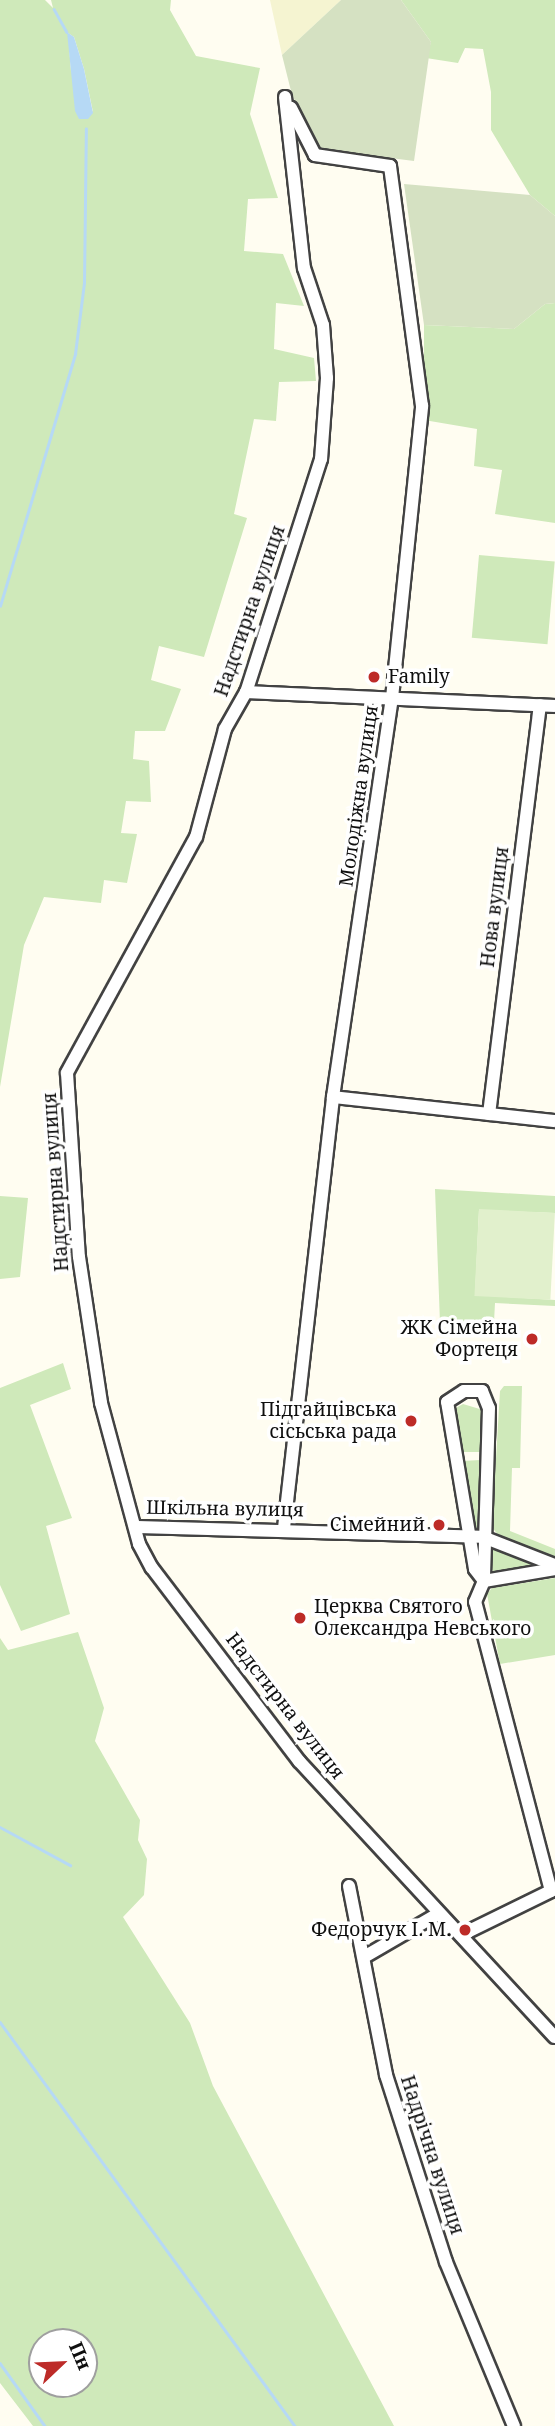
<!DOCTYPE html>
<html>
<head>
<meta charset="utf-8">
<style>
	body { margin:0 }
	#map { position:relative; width:555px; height:2426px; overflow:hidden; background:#fffdf1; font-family:"Noto Serif",serif }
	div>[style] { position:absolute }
	.farmland>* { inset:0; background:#f5f4d1 }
	.green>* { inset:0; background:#cfe9ba; transform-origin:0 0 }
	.cemetery>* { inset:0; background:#d5e1c2 }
	.pitch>* { inset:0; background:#e1f0cc; transform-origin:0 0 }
	.water>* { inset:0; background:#b6d9f5 }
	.stream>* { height:2.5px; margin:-1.25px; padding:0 1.25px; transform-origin:1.25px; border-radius:1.25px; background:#b6d9f5 }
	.roads { filter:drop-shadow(2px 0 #424242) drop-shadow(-2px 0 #424242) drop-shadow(0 2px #424242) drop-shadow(0 -2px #424242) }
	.minor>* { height:12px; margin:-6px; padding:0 6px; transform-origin:6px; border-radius:6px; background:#fff }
	.dots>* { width:19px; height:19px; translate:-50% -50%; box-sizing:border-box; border:4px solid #fff; border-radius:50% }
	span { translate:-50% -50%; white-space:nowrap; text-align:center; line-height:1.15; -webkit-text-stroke:7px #fff; paint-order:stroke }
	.street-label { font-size:19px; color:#0f0f0f }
	.poi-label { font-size:19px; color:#0f0f0f }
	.left { translate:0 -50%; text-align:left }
	.right { translate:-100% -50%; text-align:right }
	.north { position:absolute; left:28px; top:2328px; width:70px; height:70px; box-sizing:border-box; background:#fff; border:2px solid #9f9f9f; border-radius:50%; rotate:67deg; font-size:19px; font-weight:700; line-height:28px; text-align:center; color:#0f0f0f }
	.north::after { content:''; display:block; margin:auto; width:24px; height:32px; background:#bd2b28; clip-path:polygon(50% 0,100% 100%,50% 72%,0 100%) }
</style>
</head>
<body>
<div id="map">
	<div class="farmland">
		<div style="clip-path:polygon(270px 0,341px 0,282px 55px)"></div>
	</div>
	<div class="green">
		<div style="clip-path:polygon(evenodd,0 0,45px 0,53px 8px,51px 0,171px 0,170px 10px,196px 56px,260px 68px,250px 114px,278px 198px,248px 199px,244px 251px,283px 254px,304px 306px,276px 303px,274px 349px,314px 358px,316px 381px,279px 382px,276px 421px,254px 419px,234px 514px,247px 518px,204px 657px,159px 646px,151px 680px,181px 689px,165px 731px,135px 731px,133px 759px,149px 761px,151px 802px,126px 801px,121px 833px,137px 834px,127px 883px,104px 880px,101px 903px,44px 897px,24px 945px,0 1087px,0 0,68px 33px,74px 37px,84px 69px,93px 112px,71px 71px,68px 33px)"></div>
		<div style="clip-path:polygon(401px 0,555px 0,555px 216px,530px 195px,491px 130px,491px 92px,483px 49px,465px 48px,458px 63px,426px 58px,431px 42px)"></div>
		<div style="clip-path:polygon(555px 303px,555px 523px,495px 514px,502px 470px,474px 466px,477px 429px,424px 420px,424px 325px,514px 329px,545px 304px)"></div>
		<div style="left:479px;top:555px;width:76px;height:83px;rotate:5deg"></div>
		<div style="clip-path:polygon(435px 1189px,555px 1196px,555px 1213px,479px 1210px,475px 1295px,555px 1300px,555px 1306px,495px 1303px,494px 1322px,440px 1323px)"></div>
		<div style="clip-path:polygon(0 1196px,28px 1198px,20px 1277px,0 1279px)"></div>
		<div style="clip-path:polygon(63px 1363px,71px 1389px,30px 1405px,72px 1518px,46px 1526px,70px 1614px,21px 1631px,0 1585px,0 1388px)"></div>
		<div style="clip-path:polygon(504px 1386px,522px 1386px,520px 1468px,512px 1468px,510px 1531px,555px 1549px,555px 1558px,498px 1535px,492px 1527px,500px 1391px)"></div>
		<div style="clip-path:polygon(463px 1404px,483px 1410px,481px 1452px,460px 1452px,454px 1409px)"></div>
		<div style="clip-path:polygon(480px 1460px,477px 1528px,471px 1529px,462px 1461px)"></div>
		<div style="clip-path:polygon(492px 1546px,534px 1563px,533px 1566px,497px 1573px,487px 1567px,487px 1550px)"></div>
		<div style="clip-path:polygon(555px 1578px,555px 1655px,500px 1664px,487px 1594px,492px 1588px)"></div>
		<div style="clip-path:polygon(evenodd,78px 1632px,104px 1708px,95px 1741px,140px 1820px,138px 1840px,147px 1859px,144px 1895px,123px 1917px,190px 2023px,213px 2086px,394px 2426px,33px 2426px,0 2383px,0 1638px,8px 1650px,78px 1632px,84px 2342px,84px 2384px,42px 2384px,42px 2342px,84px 2342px)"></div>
	</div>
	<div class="cemetery">
		<div style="clip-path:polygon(341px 0,401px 0,431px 42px,414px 161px,320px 149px,292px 95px,282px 55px)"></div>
		<div style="clip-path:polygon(404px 184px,530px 195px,555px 216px,555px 303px,545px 304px,514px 329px,424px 325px)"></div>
	</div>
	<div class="pitch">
		<div style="left:479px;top:1209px;width:76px;height:87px;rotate:3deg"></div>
	</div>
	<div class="water">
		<div style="clip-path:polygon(67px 32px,74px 37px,84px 69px,93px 113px,88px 119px,79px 119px,75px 111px)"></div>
	</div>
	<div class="stream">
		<div style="left:54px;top:9px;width:26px;rotate:61deg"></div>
		<div style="left:0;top:606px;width:263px;rotate:-73.4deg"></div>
		<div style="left:75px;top:354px;width:72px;rotate:-82.8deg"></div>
		<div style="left:84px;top:283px;width:154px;rotate:-89.3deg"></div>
		<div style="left:0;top:1827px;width:80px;rotate:28.5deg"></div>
		<div style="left:0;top:2022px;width:500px;rotate:53.86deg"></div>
		<div style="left:0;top:2363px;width:77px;rotate:54.5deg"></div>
	</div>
	<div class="roads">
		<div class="minor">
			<div style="left:285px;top:97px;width:172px;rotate:83.7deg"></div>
			<div style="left:304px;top:268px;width:60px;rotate:71.6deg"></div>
			<div style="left:323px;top:325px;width:53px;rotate:85.7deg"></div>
			<div style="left:327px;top:378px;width:81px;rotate:94.2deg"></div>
			<div style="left:321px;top:459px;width:245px;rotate:107.8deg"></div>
			<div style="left:246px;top:692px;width:43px;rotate:119.6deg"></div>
			<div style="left:225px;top:729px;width:112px;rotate:105deg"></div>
			<div style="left:196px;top:837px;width:269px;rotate:118.7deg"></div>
			<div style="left:67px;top:1073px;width:184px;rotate:86.3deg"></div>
			<div style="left:79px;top:1257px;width:148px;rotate:81.4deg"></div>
			<div style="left:101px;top:1403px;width:146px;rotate:74.9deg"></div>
			<div style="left:139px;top:1544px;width:27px;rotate:62deg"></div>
			<div style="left:152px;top:1568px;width:243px;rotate:52.7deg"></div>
			<div style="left:299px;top:1761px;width:376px;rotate:47.2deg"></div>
			<div style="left:246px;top:692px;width:309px;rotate:2.6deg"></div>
			<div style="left:333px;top:1097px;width:223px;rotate:6.2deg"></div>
			<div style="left:489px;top:1114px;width:412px;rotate:-82.9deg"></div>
			<div style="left:464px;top:1391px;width:18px"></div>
			<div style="left:482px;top:1391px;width:18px;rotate:68deg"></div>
			<div style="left:489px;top:1408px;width:173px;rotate:91.7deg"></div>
			<div style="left:484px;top:1581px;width:15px;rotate:-127deg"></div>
			<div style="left:475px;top:1569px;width:169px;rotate:-99.5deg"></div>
			<div style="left:447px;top:1402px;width:20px;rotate:-33deg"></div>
			<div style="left:135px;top:1527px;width:348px;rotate:1.6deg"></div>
			<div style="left:483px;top:1537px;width:77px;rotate:21.3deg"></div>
			<div style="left:284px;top:1528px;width:434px;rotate:-83.5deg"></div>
			<div style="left:333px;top:1097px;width:403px;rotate:-81.6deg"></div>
			<div style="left:392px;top:698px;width:294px;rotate:-84.1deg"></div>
			<div style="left:422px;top:406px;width:242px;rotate:-97.6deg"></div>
			<div style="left:390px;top:166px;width:76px;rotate:-171.7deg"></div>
			<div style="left:315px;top:155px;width:53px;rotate:-117.1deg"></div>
			<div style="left:484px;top:1581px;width:72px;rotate:-9.6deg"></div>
			<div style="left:349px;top:1886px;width:193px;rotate:78.9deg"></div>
			<div style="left:386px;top:2075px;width:196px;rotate:72.2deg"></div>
			<div style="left:446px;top:2262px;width:178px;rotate:67.5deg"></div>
			<div style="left:461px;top:1935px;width:100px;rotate:-26.1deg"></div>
			<div style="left:551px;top:1891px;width:299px;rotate:-104.7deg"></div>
			<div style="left:475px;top:1602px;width:23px;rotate:-67deg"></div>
			<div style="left:364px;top:1957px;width:86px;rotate:-30.2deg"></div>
		</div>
	</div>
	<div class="dots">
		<div style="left:374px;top:677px;background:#bd2b28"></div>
		<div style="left:532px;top:1339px;background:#bd2b28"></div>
		<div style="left:411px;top:1421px;background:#bd2b28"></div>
		<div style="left:439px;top:1525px;background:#bd2b28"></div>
		<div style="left:300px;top:1618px;background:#bd2b28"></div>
		<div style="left:465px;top:1930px;background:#bd2b28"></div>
	</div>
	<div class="street-label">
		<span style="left:250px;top:611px;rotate:-71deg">Надстирна вулиця</span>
		<span style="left:359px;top:796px;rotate:-82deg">Молодіжна вулиця</span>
		<span style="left:495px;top:907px;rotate:-83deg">Нова вулиця</span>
		<span style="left:56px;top:1182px;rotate:-94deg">Надстирна вулиця</span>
		<span style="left:225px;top:1509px;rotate:1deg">Шкільна вулиця</span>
		<span style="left:285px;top:1706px;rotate:52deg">Надстирна вулиця</span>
		<span style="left:432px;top:2155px;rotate:72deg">Надрічна вулиця</span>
	</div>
	<div class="poi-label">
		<span class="left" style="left:388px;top:677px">Family</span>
		<span class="right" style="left:518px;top:1339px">ЖК Сімейна<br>Фортеця</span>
		<span class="right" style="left:397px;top:1421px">Підгайцівська<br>сісьська рада</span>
		<span class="right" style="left:425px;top:1525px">Сімейний</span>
		<span class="left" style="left:314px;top:1618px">Церква Святого<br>Олександра Невського</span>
		<span class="right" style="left:451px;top:1930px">Федорчук І. М.</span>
	</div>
	<div class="north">Пн</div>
</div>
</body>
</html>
